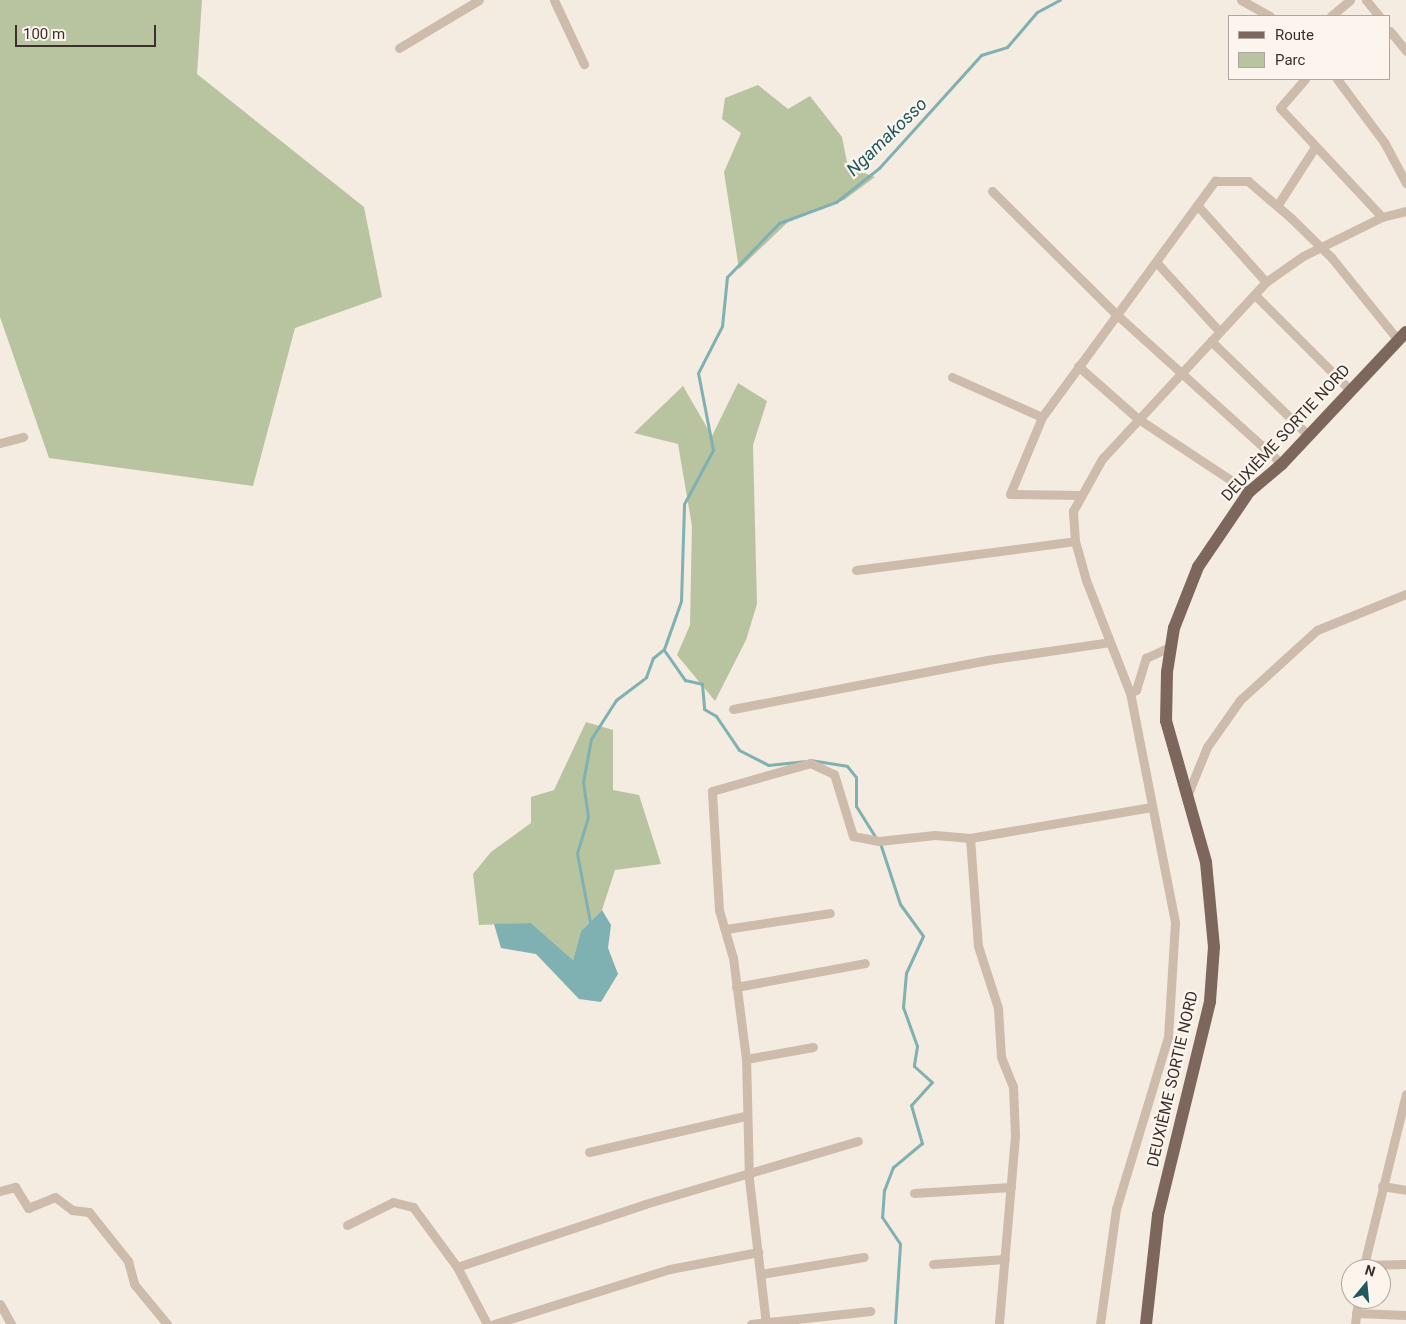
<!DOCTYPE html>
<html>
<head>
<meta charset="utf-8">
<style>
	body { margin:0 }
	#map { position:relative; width:1406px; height:1324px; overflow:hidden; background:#f4ebe1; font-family:Roboto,sans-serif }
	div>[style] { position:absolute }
	.green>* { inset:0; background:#b8c4a0 }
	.water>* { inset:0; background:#7fb0b2 }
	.stream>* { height:3px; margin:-1.5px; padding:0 1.5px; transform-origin:1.5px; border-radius:1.5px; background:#7fb0b2 }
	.street>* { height:9px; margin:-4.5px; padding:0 4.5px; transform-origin:4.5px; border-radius:4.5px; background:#cdbbac }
	.primary>* { height:12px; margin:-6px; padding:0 6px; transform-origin:6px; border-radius:6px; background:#7d675c }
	span { translate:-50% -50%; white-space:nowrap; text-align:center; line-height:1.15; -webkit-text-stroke:4.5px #fbf5ee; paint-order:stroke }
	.street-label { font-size:16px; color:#3b302b }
	.water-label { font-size:18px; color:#1f5a5e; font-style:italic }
	.legend { position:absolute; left:1228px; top:15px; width:162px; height:65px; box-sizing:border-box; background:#fbf5ee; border:1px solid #aea6a0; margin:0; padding:6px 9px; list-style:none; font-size:15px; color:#3b302b }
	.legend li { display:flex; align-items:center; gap:10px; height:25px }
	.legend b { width:25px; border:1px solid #aea6a0 }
	.north { position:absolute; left:1341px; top:1259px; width:50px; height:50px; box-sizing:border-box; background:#fbf5ee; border:1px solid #aea6a0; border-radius:50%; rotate:17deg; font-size:14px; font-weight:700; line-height:20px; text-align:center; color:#3b302b }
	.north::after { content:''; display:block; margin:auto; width:18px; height:22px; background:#1f5a5e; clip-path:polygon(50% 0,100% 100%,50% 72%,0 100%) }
	.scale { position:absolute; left:15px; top:25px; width:141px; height:22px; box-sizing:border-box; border:2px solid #3b302b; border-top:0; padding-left:6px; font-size:15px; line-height:18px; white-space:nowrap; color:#3b302b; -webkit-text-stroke:4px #fbf5ee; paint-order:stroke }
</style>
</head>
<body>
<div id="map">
	<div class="green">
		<div style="clip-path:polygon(0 0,202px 0,197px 74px,364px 207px,382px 297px,295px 328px,253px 486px,49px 458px,0 317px)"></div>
		<div style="clip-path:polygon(758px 85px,788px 109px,810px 96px,842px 137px,848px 167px,875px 177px,844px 200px,788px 222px,739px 269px,724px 172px,741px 133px,722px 119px,725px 98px)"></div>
		<div style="clip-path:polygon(738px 383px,767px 401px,753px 445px,757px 604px,746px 640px,715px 701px,677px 655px,690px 625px,692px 526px,678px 444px,634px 433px,683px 386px,712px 436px)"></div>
		<div style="clip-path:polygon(586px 722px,613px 730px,613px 790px,639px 795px,661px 864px,615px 870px,602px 910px,581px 931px,573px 960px,531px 923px,479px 925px,473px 874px,491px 852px,531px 823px,531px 797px,554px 790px)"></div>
	</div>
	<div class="water">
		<div style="clip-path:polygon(602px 910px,611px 925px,608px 948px,618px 974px,601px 1002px,579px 999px,536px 954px,501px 948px,494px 924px,531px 923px,573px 960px,581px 931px)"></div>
	</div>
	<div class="stream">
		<div style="left:664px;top:650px;width:37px;rotate:55deg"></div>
		<div style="left:685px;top:680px;width:17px;rotate:13deg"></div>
		<div style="left:702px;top:684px;width:25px;rotate:85deg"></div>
		<div style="left:704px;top:709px;width:14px;rotate:30deg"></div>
		<div style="left:716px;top:716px;width:41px;rotate:55.9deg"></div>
		<div style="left:739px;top:750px;width:33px;rotate:27deg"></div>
		<div style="left:768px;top:765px;width:36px;rotate:-6deg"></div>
		<div style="left:810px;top:760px;width:37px;rotate:9deg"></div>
		<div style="left:847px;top:766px;width:14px;rotate:51deg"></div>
		<div style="left:856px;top:777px;width:29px;rotate:90deg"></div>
		<div style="left:856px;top:806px;width:38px;rotate:58deg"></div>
		<div style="left:880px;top:843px;width:64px;rotate:71.8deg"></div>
		<div style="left:900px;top:904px;width:39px;rotate:54deg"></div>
		<div style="left:923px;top:936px;width:41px;rotate:114.7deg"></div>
		<div style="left:906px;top:973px;width:34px;rotate:95deg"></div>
		<div style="left:903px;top:1007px;width:41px;rotate:70.3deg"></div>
		<div style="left:917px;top:1046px;width:20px;rotate:99deg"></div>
		<div style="left:914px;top:1066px;width:24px;rotate:42deg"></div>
		<div style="left:932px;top:1082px;width:31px;rotate:132deg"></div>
		<div style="left:911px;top:1105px;width:40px;rotate:74deg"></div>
		<div style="left:922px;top:1143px;width:38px;rotate:140deg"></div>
		<div style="left:893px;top:1167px;width:25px;rotate:111deg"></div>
		<div style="left:884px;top:1190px;width:27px;rotate:94deg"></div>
		<div style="left:882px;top:1217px;width:32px;rotate:56deg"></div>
		<div style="left:900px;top:1244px;width:80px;rotate:93.6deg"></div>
		<div style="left:590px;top:922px;width:70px;rotate:-100.7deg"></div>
		<div style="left:577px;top:853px;width:38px;rotate:-73deg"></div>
		<div style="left:588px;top:817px;width:35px;rotate:-98deg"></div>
		<div style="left:583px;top:782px;width:44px;rotate:-79.5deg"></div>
		<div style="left:591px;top:739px;width:46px;rotate:-57.3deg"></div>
		<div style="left:616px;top:700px;width:38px;rotate:-37deg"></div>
		<div style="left:646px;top:677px;width:20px;rotate:-70deg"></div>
		<div style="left:653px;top:658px;width:14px;rotate:-39deg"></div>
		<div style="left:664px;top:649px;width:51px;rotate:-70.5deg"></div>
		<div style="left:681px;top:601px;width:97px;rotate:-88.2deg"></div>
		<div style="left:684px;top:504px;width:61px;rotate:-61.8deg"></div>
		<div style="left:713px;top:450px;width:78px;rotate:-101deg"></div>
		<div style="left:698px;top:373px;width:53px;rotate:-62.9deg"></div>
		<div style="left:722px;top:326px;width:49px;rotate:-84.2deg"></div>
		<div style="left:727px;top:277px;width:75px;rotate:-46.1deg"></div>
		<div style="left:779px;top:223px;width:61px;rotate:-20.2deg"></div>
		<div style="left:836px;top:202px;width:55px;rotate:-38.3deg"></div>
		<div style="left:879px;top:168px;width:152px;rotate:-47.9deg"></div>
		<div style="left:981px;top:55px;width:27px;rotate:-17deg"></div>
		<div style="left:1007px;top:47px;width:46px;rotate:-49.4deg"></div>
		<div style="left:1037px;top:12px;width:26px;rotate:-28deg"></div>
	</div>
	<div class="street">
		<div style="left:554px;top:0;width:71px;rotate:64.9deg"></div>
		<div style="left:1241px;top:0;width:33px;rotate:29deg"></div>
		<div style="left:1366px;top:0;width:21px;rotate:51deg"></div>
		<div style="left:1331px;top:16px;width:25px;rotate:-40deg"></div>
		<div style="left:1390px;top:31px;width:26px;rotate:51deg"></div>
		<div style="left:399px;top:48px;width:93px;rotate:-31deg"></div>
		<div style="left:1305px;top:79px;width:38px;rotate:131deg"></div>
		<div style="left:1280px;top:108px;width:149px;rotate:46.9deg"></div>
		<div style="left:1337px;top:79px;width:79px;rotate:53.3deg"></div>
		<div style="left:1384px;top:142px;width:47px;rotate:61.8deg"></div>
		<div style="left:992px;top:191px;width:175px;rotate:44.8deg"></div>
		<div style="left:1116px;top:314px;width:224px;rotate:42.1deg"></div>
		<div style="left:1197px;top:205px;width:103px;rotate:48.1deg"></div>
		<div style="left:1277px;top:206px;width:70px;rotate:-57.2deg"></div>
		<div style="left:1157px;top:263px;width:93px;rotate:47.6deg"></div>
		<div style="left:1256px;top:296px;width:133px;rotate:45deg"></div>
		<div style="left:1211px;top:341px;width:134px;rotate:44.1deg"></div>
		<div style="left:1078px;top:366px;width:79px;rotate:41.4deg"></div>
		<div style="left:1137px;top:418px;width:134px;rotate:33.5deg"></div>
		<div style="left:952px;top:377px;width:98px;rotate:24deg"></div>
		<div style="left:0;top:443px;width:24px;rotate:-15deg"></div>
		<div style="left:1079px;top:495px;width:69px;rotate:-179.2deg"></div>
		<div style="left:1010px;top:494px;width:83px;rotate:-67.4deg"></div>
		<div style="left:1042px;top:417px;width:293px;rotate:-53.8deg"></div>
		<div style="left:1215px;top:181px;width:33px"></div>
		<div style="left:1248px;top:181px;width:57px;rotate:40.7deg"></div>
		<div style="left:1291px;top:218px;width:56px;rotate:44.3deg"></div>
		<div style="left:1331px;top:257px;width:107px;rotate:51.1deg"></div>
		<div style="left:856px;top:570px;width:221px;rotate:-7.5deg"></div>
		<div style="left:1130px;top:693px;width:7px;rotate:-27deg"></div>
		<div style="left:1136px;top:690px;width:34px;rotate:-73deg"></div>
		<div style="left:1146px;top:658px;width:26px;rotate:-25deg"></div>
		<div style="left:733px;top:709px;width:259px;rotate:-10.9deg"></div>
		<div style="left:987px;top:660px;width:124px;rotate:-8.3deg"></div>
		<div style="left:1187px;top:796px;width:53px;rotate:-67.8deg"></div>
		<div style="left:1207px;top:747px;width:57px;rotate:-54.9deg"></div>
		<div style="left:1240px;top:700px;width:104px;rotate:-42.3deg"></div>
		<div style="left:1317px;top:630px;width:96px;rotate:-22deg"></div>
		<div style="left:970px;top:838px;width:184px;rotate:-9.7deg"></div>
		<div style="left:726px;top:929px;width:105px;rotate:-8.7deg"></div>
		<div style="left:736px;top:987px;width:131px;rotate:-10.5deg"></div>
		<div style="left:746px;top:1059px;width:68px;rotate:-10.2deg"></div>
		<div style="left:589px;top:1152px;width:160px;rotate:-13deg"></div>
		<div style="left:1382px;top:1186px;width:24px;rotate:9deg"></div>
		<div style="left:0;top:1191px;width:16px;rotate:-15deg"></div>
		<div style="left:15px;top:1187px;width:25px;rotate:58deg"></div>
		<div style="left:28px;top:1208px;width:29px;rotate:-22deg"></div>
		<div style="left:55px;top:1197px;width:21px;rotate:37deg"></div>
		<div style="left:72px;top:1210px;width:17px;rotate:7deg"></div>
		<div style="left:89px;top:1212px;width:63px;rotate:51.5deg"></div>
		<div style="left:128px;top:1261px;width:24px;rotate:75deg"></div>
		<div style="left:134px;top:1284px;width:52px;rotate:50.5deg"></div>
		<div style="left:914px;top:1193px;width:97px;rotate:-3.5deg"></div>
		<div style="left:347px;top:1225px;width:51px;rotate:-26.6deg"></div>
		<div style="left:393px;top:1202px;width:21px;rotate:14deg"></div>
		<div style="left:413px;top:1207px;width:74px;rotate:53.7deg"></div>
		<div style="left:457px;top:1267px;width:198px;rotate:-18.5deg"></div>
		<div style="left:645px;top:1204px;width:222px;rotate:-16.5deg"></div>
		<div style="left:933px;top:1264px;width:72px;rotate:-4deg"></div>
		<div style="left:1364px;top:1265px;width:42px;rotate:-1.4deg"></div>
		<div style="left:457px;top:1267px;width:64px;rotate:62.2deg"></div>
		<div style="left:1363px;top:1269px;width:180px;rotate:-76.2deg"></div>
		<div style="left:761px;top:1274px;width:104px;rotate:-9.4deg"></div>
		<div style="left:0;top:1304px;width:23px;rotate:61deg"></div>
		<div style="left:1356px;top:1313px;width:50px;rotate:2.3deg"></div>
		<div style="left:494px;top:1324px;width:184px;rotate:-17.4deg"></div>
		<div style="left:670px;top:1269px;width:90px;rotate:-10.9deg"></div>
		<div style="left:751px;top:1324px;width:120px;rotate:-6.2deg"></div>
		<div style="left:766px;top:1324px;width:146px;rotate:-96.7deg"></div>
		<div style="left:749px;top:1179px;width:120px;rotate:-91.4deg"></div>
		<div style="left:746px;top:1059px;width:102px;rotate:-97.3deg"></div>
		<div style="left:733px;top:958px;width:50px;rotate:-106.3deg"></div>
		<div style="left:719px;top:910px;width:119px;rotate:-93.4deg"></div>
		<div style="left:712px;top:791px;width:102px;rotate:-15.9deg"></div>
		<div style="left:810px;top:763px;width:26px;rotate:25deg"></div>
		<div style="left:834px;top:774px;width:65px;rotate:73deg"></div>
		<div style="left:853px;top:836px;width:26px;rotate:11deg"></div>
		<div style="left:879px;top:841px;width:56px;rotate:-6.1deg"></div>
		<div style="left:935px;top:835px;width:35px;rotate:5deg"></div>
		<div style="left:970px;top:838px;width:108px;rotate:85.8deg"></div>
		<div style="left:978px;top:946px;width:65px;rotate:72.1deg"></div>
		<div style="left:998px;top:1008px;width:49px;rotate:86.5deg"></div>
		<div style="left:1001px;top:1057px;width:31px;rotate:68deg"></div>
		<div style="left:1013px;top:1086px;width:50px;rotate:87.7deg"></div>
		<div style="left:1015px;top:1136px;width:189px;rotate:94.9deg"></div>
		<div style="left:1100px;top:1324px;width:116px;rotate:-82.1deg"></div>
		<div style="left:1116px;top:1209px;width:180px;rotate:-73.2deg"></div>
		<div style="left:1168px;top:1037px;width:115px;rotate:-86.5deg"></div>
		<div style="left:1175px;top:922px;width:233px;rotate:-101.1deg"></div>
		<div style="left:1130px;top:693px;width:121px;rotate:-111.3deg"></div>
		<div style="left:1086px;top:580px;width:41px;rotate:-105.8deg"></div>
		<div style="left:1075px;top:541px;width:30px;rotate:-94deg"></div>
		<div style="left:1073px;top:511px;width:60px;rotate:-60.9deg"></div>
		<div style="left:1102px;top:459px;width:241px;rotate:-47.2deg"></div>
		<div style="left:1266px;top:282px;width:45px;rotate:-35.1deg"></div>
		<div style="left:1303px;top:256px;width:88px;rotate:-26.3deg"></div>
		<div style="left:1382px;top:217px;width:25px;rotate:-14deg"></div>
		<div style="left:1355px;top:1324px;width:25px;rotate:-83deg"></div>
	</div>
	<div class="primary">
		<div style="left:1146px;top:1324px;width:110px;rotate:-83.7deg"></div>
		<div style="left:1158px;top:1215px;width:220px;rotate:-76.3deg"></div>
		<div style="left:1210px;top:1001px;width:54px;rotate:-85.8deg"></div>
		<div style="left:1214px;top:947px;width:85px;rotate:-95.4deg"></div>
		<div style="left:1206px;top:862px;width:147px;rotate:-105.8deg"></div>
		<div style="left:1166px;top:721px;width:49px;rotate:-88.8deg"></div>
		<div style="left:1167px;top:672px;width:45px;rotate:-81deg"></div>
		<div style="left:1174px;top:628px;width:66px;rotate:-68.5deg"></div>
		<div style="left:1198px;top:567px;width:91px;rotate:-55.8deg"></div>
		<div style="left:1249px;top:492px;width:43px;rotate:-40.3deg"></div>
		<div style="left:1282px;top:464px;width:181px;rotate:-46.8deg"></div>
	</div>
	<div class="street-label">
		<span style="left:1286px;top:433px;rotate:-47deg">DEUXIÈME SORTIE NORD</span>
		<span style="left:1173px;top:1079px;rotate:-77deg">DEUXIÈME SORTIE NORD</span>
	</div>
	<div class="water-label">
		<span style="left:887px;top:137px;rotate:-44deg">Ngamakosso</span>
	</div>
	<ul class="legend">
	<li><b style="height:6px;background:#7d675c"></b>Route</li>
	<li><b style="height:14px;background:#b8c4a0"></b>Parc</li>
	</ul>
	<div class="north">N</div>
	<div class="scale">100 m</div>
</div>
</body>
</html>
